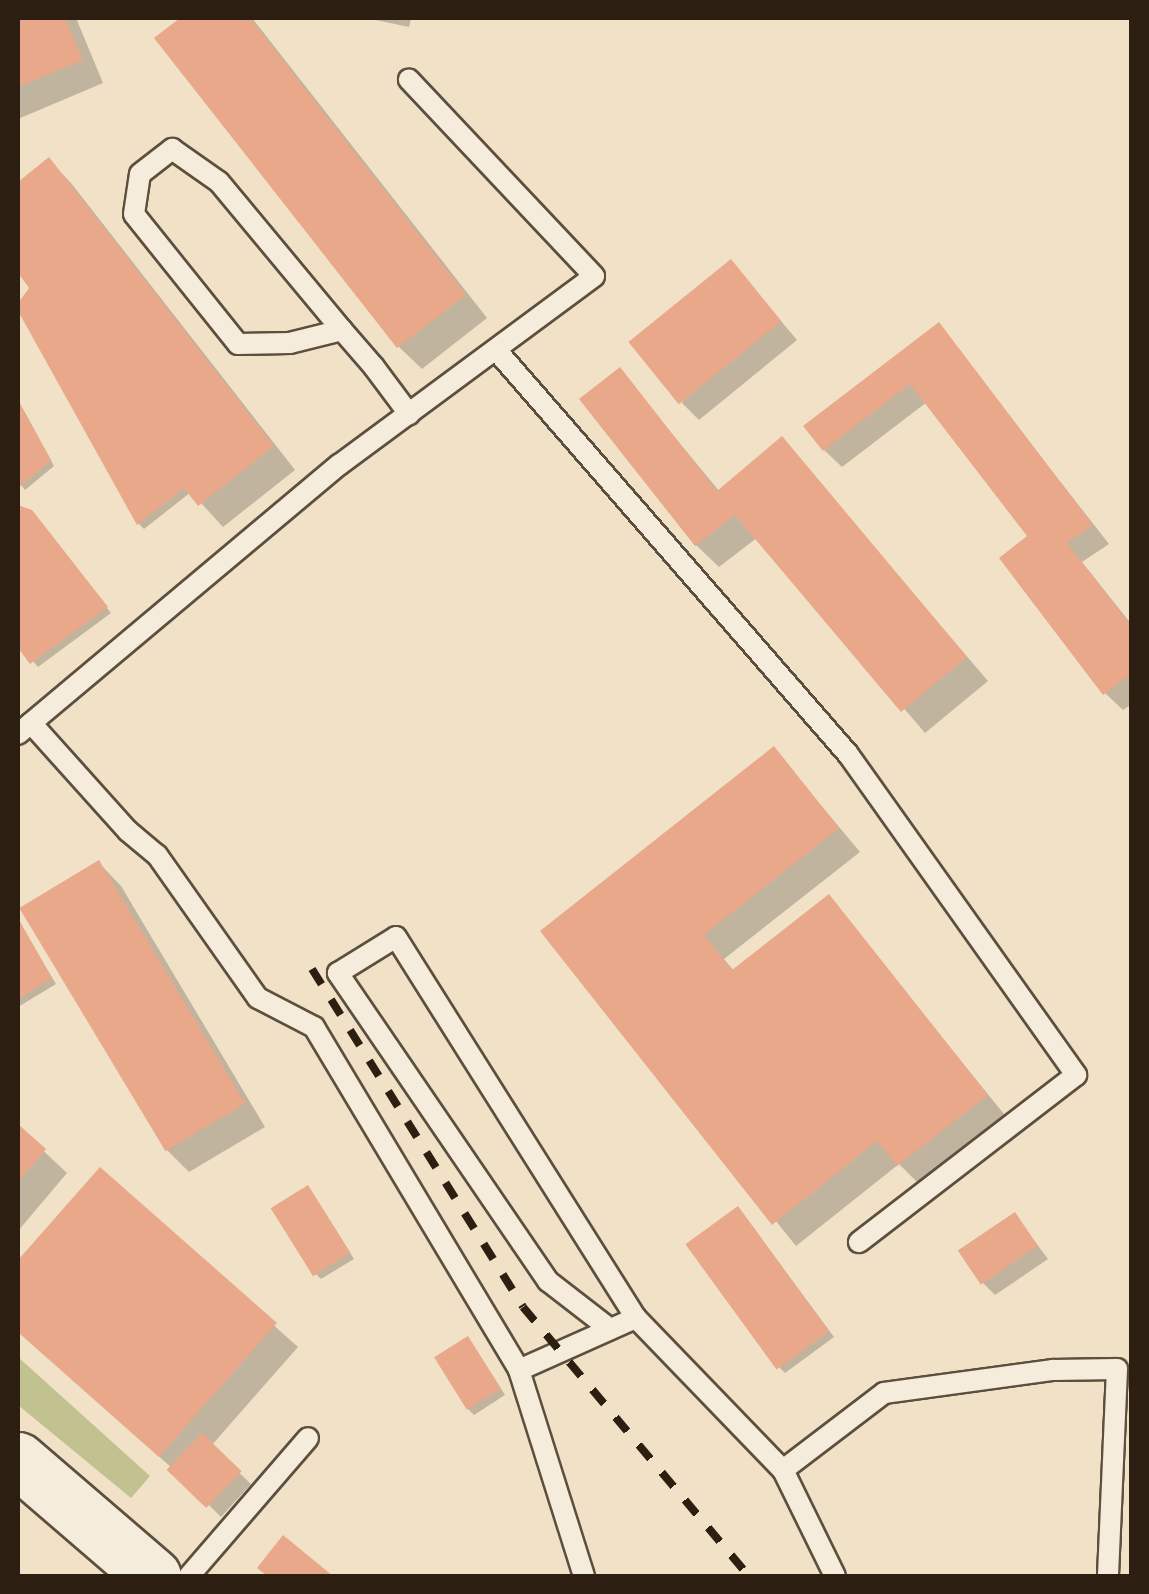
<!DOCTYPE html>
<html>
<head>
<meta charset="utf-8">
<style>
	body { margin:0 }
	#map { position:relative; width:1149px; height:1594px; overflow:hidden; background:#f1e1c7; font-family:"Gentium Book Plus",serif }
	div>[style] { position:absolute }
	.green>* { inset:0; background:#c2c190 }
	.shadow>* { inset:0; background:#0003 }
	.building>* { inset:0; background:#e8a889; transform-origin:0 0 }
	.roads { filter:drop-shadow(2px 0 #5d4f3e) drop-shadow(-2px 0 #5d4f3e) drop-shadow(0 2px #5d4f3e) drop-shadow(0 -2px #5d4f3e) }
	.lane>* { height:20px; margin:-10px; padding:0 10px; transform-origin:10px; border-radius:10px; background:#f6ecdb }
	.secondary>* { height:55px; margin:-27.5px; padding:0 27.5px; transform-origin:27.5px; border-radius:27.5px; background:#f6ecdb }
	.rail>* { height:8px; margin-top:-4px; transform-origin:0; background:repeating-linear-gradient(90deg,#2c1e10 0 18px,transparent 0 36px) }
	span { translate:-50% -50%; white-space:nowrap; text-align:center; line-height:1.15; -webkit-text-stroke:10px #f6ecdb; paint-order:stroke }
	.frame { position:absolute; inset:0; border:20px solid #2c1e10; pointer-events:none }
</style>
</head>
<body>
<div id="map">
	<div class="green">
		<div style="clip-path:polygon(18px 1357px,150px 1476px,131px 1498px,18px 1405px)"></div>
	</div>
	<div class="shadow">
		<div style="clip-path:polygon(18px 18px,76px 18px,103px 83px,18px 119px)"></div>
		<div style="clip-path:polygon(184px 18px,252px 18px,487px 318px,422px 369px,399px 347px,157px 38px)"></div>
		<div style="clip-path:polygon(366px 18px,411px 18px,409px 27px)"></div>
		<div style="clip-path:polygon(49px 160px,71px 183px,295px 470px,223px 527px,191px 492px,144px 529px,139px 524px,18px 306px,32px 289px,18px 270px,18px 185px)"></div>
		<div style="clip-path:polygon(731px 262px,797px 340px,699px 420px,682px 403px)"></div>
		<div style="clip-path:polygon(938px 325px,1109px 544px,1082px 562px,1132px 625px,1132px 704px,1123px 710px,1105px 693px,1030px 536px,927px 402px,842px 467px,824px 450px)"></div>
		<div style="clip-path:polygon(620px 371px,720px 492px,782px 440px,988px 681px,925px 733px,758px 537px,719px 567px,696px 545px)"></div>
		<div style="clip-path:polygon(18px 400px,54px 466px,25px 490px,18px 481px)"></div>
		<div style="clip-path:polygon(18px 508px,37px 518px,111px 613px,38px 667px,18px 644px)"></div>
		<div style="clip-path:polygon(774px 749px,860px 852px,724px 959px,734px 971px,828px 897px,1008px 1119px,922px 1187px,899px 1164px,796px 1246px,544px 932px)"></div>
		<div style="clip-path:polygon(99px 863px,121px 886px,265px 1127px,189px 1172px,166px 1149px)"></div>
		<div style="clip-path:polygon(18px 921px,56px 984px,18px 1007px)"></div>
		<div style="clip-path:polygon(18px 1127px,67px 1173px,18px 1231px)"></div>
		<div style="clip-path:polygon(100px 1170px,298px 1347px,211px 1446px,251px 1484px,221px 1517px,172px 1468px,18px 1332px,18px 1264px)"></div>
		<div style="clip-path:polygon(313px 1194px,354px 1259px,321px 1279px,316px 1274px)"></div>
		<div style="clip-path:polygon(743px 1214px,834px 1337px,785px 1373px,780px 1368px)"></div>
		<div style="clip-path:polygon(1015px 1215px,1048px 1259px,995px 1295px,983px 1283px)"></div>
		<div style="clip-path:polygon(473px 1345px,505px 1395px,474px 1415px,468px 1409px)"></div>
	</div>
	<div class="building">
		<div style="clip-path:polygon(18px 18px,65px 18px,83px 60px,18px 87px)"></div>
		<div style="clip-path:polygon(180px 18px,250px 18px,466px 295px,397px 348px,154px 38px)"></div>
		<div style="clip-path:polygon(49px 157px,274px 446px,198px 506px,184px 488px,137px 525px,18px 311px,18px 303px,29px 288px,18px 273px,18px 182px)"></div>
		<div style="left:731px;top:259px;width:80px;height:132px;rotate:51deg"></div>
		<div style="clip-path:polygon(939px 322px,1093px 525px,1067px 543px,1132px 627px,1132px 673px,1103px 695px,999px 558px,1027px 536px,910px 384px,823px 451px,803px 426px)"></div>
		<div style="clip-path:polygon(620px 367px,717px 491px,782px 436px,967px 657px,901px 712px,735px 515px,695px 546px,579px 399px)"></div>
		<div style="clip-path:polygon(18px 400px,51px 460px,18px 488px)"></div>
		<div style="clip-path:polygon(18px 505px,32px 510px,108px 607px,30px 664px,18px 648px)"></div>
		<div style="clip-path:polygon(774px 746px,839px 828px,704px 935px,732px 970px,829px 894px,988px 1095px,897px 1166px,877px 1141px,772px 1225px,540px 931px)"></div>
		<div style="left:99px;top:860px;width:284px;height:93px;rotate:59deg"></div>
		<div style="clip-path:polygon(18px 918px,52px 978px,18px 999px)"></div>
		<div style="clip-path:polygon(18px 1124px,46px 1149px,18px 1182px)"></div>
		<div style="clip-path:polygon(100px 1167px,277px 1323px,159px 1457px,18px 1332px,18px 1260px)"></div>
		<div style="left:308px;top:1185px;width:80px;height:44px;rotate:58deg"></div>
		<div style="left:738px;top:1206px;width:155px;height:65px;rotate:54deg"></div>
		<div style="left:1015px;top:1212px;width:41px;height:69px;rotate:56deg"></div>
		<div style="left:468px;top:1336px;width:62px;height:40px;rotate:58deg"></div>
		<div style="left:202px;top:1433px;width:55px;height:51px;rotate:44deg"></div>
		<div style="clip-path:polygon(283px 1535px,333px 1576px,267px 1576px,257px 1568px)"></div>
	</div>
	<div class="roads">
		<div class="lane">
			<div style="left:342px;top:330px;width:54px;rotate:166deg"></div>
			<div style="left:290px;top:343px;width:52px;rotate:178.9deg"></div>
			<div style="left:238px;top:344px;width:166px;rotate:-128.7deg"></div>
			<div style="left:134px;top:214px;width:40px;rotate:-81.5deg"></div>
			<div style="left:140px;top:174px;width:41px;rotate:-38deg"></div>
			<div style="left:172px;top:149px;width:57px;rotate:35.1deg"></div>
			<div style="left:219px;top:182px;width:192px;rotate:50.3deg"></div>
			<div style="left:342px;top:330px;width:49px;rotate:49.1deg"></div>
			<div style="left:374px;top:367px;width:59px;rotate:53.3deg"></div>
			<div style="left:497px;top:351px;width:534px;rotate:48.95deg"></div>
			<div style="left:848px;top:754px;width:394px;rotate:54.6deg"></div>
			<div style="left:1076px;top:1075px;width:274px;rotate:142.4deg"></div>
			<div style="left:31px;top:723px;width:145px;rotate:48.1deg"></div>
			<div style="left:128px;top:831px;width:38px;rotate:40deg"></div>
			<div style="left:157px;top:855px;width:175px;rotate:54.8deg"></div>
			<div style="left:258px;top:998px;width:63px;rotate:27.4deg"></div>
			<div style="left:314px;top:1027px;width:400px;rotate:59.1deg"></div>
			<div style="left:519px;top:1370px;width:216px;rotate:72.5deg"></div>
			<div style="left:18px;top:734px;width:419px;rotate:-40deg"></div>
			<div style="left:339px;top:465px;width:317px;rotate:-36.5deg"></div>
			<div style="left:594px;top:276px;width:270px;rotate:-133.3deg"></div>
			<div style="left:610px;top:1329px;width:78px;rotate:-142.3deg"></div>
			<div style="left:548px;top:1281px;width:373px;rotate:-124.3deg"></div>
			<div style="left:338px;top:973px;width:68px;rotate:-31.8deg"></div>
			<div style="left:396px;top:937px;width:450px;rotate:57.8deg"></div>
			<div style="left:519px;top:1370px;width:128px;rotate:-24deg"></div>
			<div style="left:636px;top:1318px;width:211px;rotate:46deg"></div>
			<div style="left:783px;top:1470px;width:118px;rotate:63.9deg"></div>
			<div style="left:783px;top:1470px;width:127px;rotate:-37.3deg"></div>
			<div style="left:884px;top:1393px;width:171px;rotate:-7.8deg"></div>
			<div style="left:1053px;top:1370px;width:64px;rotate:-0.9deg"></div>
			<div style="left:1117px;top:1369px;width:207px;rotate:92.5deg"></div>
			<div style="left:189px;top:1576px;width:182px;rotate:-49.2deg"></div>
		</div>
		<div class="secondary">
			<div style="left:18px;top:1460px;width:178px;rotate:40.7deg"></div>
		</div>
	</div>
	<div class="rail">
		<div style="left:312px;top:969px;width:398px;rotate:58deg"></div>
		<div style="left:523px;top:1307px;width:351px;rotate:50deg"></div>
	</div>
	<div class="frame"></div>
</div>
</body>
</html>
